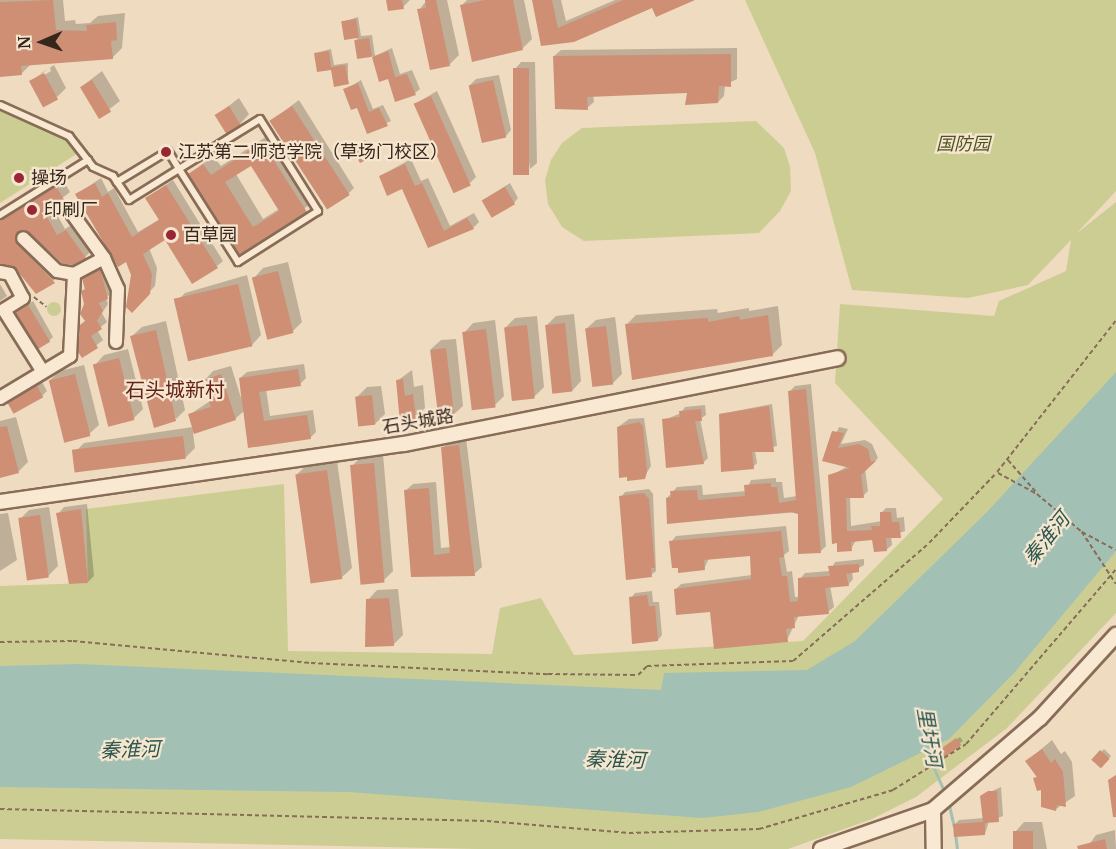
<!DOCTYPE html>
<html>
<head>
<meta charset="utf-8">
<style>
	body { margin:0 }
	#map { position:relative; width:1116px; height:849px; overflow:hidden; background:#efdbbf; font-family:Merriweather,"Noto Sans SC",serif }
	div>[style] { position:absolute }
	.green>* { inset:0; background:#cccd93 }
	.round { border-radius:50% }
	.water>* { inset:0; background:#a2c0b4 }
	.shadow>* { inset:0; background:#0003; transform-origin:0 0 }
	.stream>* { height:3px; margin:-1.5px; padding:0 1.5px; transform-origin:1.5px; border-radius:1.5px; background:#a2c0b4 }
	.building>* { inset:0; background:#ce8f74; transform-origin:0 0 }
	.path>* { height:1.5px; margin-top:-0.75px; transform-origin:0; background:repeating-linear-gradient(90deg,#886c57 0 4.5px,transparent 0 7.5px) }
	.roads { filter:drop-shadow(2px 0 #886c57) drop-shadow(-2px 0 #886c57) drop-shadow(0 2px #886c57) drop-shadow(0 -2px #886c57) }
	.service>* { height:6px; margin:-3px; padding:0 3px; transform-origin:3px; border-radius:3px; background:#f9e9d2 }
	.minor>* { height:12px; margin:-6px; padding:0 6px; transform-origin:6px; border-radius:6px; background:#f9e9d2 }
	.tertiary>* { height:14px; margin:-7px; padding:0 7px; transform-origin:7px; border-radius:7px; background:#f9e9d2 }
	.dots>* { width:16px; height:16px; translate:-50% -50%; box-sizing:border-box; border:3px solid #f6e6cf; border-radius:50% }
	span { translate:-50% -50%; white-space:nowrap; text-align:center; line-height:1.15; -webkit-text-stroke:4.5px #f6e6cf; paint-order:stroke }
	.park-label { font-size:18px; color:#4c5422; font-style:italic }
	.poi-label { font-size:18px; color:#37261c }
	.left { translate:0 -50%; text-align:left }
	.street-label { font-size:18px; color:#37261c }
	.neighbourhood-label { font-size:20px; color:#64221a }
	.water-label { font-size:20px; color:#2b574f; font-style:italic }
	.north { position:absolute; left:12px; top:12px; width:60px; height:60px; -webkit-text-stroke:4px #f6e6cf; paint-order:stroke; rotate:268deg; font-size:16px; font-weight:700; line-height:24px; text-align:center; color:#37261c }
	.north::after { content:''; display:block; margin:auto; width:21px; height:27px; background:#37261c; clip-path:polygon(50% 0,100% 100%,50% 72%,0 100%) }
</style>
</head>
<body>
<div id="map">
	<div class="green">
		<div style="clip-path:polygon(745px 0,1116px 0,1116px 191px,1076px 234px,1116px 202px,1116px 613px,1007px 728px,916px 797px,872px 819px,788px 849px,478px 849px,0 839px,0 586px,88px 583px,86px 509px,284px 484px,288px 651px,492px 654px,500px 608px,541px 598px,574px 655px,803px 641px,943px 499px,835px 383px,840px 304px,994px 316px,999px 301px,1066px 271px,1071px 240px,1028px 285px,968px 298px,852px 290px,815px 153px)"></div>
		<div style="clip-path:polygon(0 111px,71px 141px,78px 153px,0 203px)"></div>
		<div style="clip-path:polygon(756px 121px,784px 148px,790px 167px,791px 191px,780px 211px,759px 233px,584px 241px,562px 227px,548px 204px,545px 180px,551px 160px,562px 143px,582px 128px)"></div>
		<div class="round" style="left:47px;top:302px;width:14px;height:14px"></div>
	</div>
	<div class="water">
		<div style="clip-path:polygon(1116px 372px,1116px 551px,1014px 673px,949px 739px,851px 787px,758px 812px,702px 818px,348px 792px,0 787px,0 666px,79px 664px,661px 690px,664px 673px,807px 670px,855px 641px,987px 512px)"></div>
	</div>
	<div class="shadow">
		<div style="clip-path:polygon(0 0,63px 0,65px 21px,75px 20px,76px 24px,90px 23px,98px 16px,125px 13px,122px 48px,112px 58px,31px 64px,22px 73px,0 75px)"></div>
		<div style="clip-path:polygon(388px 0,410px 0,403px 7px)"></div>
		<div style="clip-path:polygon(427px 0,447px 0,459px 55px,449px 65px,419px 10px)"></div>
		<div style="clip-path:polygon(467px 0,524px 0,532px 39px,523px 48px,462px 5px)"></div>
		<div style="clip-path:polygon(535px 0,561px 0,566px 21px,615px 0,690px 0,653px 6px,542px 44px)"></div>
		<div style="clip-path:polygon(358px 17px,361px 36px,372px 35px,375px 56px,392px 48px,400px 74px,412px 70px,420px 89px,415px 93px,389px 78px,380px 80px,373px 56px,358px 58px,355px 41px,359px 37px,345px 39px,342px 22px)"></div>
		<div style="clip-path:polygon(737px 48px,737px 79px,725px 85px,724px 96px,718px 102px,688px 92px,593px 95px,594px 102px,587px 108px,554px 56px,561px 50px)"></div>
		<div style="clip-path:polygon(331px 49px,334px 65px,348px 63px,348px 83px,316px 53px)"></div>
		<div style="clip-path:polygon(521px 62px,535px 62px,537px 163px,530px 169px,515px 69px)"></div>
		<div style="clip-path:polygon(evenodd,54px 65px,66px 88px,57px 97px,31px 81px,54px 65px,50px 68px,51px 71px,41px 77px,41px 73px,50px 68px)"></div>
		<div style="clip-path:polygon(102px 71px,120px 101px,99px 117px,81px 87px)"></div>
		<div style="clip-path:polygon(499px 75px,511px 130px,505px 137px,469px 86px,476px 79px)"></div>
		<div style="clip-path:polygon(361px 80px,373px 109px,383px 105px,391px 121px,368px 132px,358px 107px,345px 90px)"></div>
		<div style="clip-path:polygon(437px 91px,476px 177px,470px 183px,415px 104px)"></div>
		<div style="clip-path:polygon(239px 98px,249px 114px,240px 124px,217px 115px)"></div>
		<div style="clip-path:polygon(299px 100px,354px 188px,348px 194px,271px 121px)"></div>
		<div style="clip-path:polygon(evenodd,272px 133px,315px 201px,240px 253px,190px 174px,213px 156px,221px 166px,272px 133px,252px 164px,279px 209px,263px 219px,236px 174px,252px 164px)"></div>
		<div style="clip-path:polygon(365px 140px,374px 153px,361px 161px,356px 145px)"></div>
		<div style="clip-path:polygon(411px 159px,421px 181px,428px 178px,450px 226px,474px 213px,479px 222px,473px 228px,429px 246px,403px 187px,380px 176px)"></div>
		<div style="clip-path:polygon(101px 178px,108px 192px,114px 188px,138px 232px,160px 219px,147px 198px,173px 180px,223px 261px,217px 266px,165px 238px,149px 248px,157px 268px,155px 286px,132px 310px,133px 275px,127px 260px,77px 194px)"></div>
		<div style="clip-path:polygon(63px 180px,70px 192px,52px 206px,65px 229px,73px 224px,92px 250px,85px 257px,22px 229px,24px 236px,62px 275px,36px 292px,16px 266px,0 262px,0 218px)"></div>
		<div style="clip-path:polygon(510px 183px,518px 198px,514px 203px,483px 200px)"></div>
		<div style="clip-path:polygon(288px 262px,302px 322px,292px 332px,254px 278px,263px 268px)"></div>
		<div style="clip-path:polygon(106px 264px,113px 291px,106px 298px,108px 304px,102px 313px,107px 322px,97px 330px,103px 340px,83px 356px,87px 320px,84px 279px)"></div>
		<div style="clip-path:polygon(247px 275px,261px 335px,252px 345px,175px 303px,185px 293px)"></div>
		<div style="clip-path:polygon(0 284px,7px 296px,0 301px)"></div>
		<div style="clip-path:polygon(33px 301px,53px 337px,49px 341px,17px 313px)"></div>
		<div style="clip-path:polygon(778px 306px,782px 345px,772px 355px,626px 325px,636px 315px,717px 309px,718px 313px,749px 308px,749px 311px)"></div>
		<div style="clip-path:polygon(574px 314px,581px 381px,572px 391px,546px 326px,556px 316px)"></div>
		<div style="clip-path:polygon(537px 316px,544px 387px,534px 397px,506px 327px,515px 318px)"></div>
		<div style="clip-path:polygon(615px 317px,622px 374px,612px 384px,586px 329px,596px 320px)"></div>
		<div style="clip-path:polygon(495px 320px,504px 396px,494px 406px,464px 333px,473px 323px)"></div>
		<div style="clip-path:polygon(166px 321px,185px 410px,176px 419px,132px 336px,142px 327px)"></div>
		<div style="clip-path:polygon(456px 339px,463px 406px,453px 415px,431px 349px,441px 340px)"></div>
		<div style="clip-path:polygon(128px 349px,143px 409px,133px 419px,95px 365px,104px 355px)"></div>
		<div style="clip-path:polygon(304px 364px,306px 378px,300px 384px,266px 389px,270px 416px,313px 410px,316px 432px,310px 438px,250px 446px,245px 410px,235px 419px,193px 433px,195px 448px,186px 457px,74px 453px,84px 443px,193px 427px,189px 415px,210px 401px,204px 381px,213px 371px,231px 366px,241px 398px,240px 378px,247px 372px)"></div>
		<div style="clip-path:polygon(84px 365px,99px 425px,89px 434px,50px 380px,60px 371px)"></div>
		<div style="clip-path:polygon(412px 370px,414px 387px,423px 385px,425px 408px,416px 418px,397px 381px)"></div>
		<div style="clip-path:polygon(42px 382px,47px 391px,42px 396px,9px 404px)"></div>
		<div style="clip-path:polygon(811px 384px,826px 546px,821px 551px,799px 512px,668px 523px,667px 498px,677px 487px,702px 485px,703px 495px,746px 491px,751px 480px,776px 478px,776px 482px,782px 482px,784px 498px,797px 496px,789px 392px,795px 386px)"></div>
		<div style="clip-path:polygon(381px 386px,385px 414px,375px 424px,357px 397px,367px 387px)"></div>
		<div style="clip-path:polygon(772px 404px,777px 446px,755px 451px,757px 463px,753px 467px,720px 414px)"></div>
		<div style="clip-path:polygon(705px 405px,706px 415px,700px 419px,708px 458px,703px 463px,664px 420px,681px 413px,685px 407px)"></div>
		<div style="clip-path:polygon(16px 417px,28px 462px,18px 472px,0 475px,0 421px)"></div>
		<div style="clip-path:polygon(644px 418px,651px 466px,644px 477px,618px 427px,629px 419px)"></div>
		<div style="clip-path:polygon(839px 427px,848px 429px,841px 444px,865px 440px,872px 444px,878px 458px,865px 469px,868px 491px,863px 496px,850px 497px,851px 526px,882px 521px,881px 513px,886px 508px,896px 508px,897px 518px,904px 517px,905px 531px,891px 536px,892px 545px,886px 550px,873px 539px,856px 540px,851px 549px,830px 476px,848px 466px,824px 460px)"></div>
		<div style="clip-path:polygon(466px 438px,482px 567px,474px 574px,412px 575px,405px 491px,413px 484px,436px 482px,441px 548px,451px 547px,443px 448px,450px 441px)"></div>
		<div style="clip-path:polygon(383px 454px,393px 571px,383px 581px,351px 467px,361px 457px)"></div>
		<div style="clip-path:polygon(337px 461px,352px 568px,342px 577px,296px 475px,306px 466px)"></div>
		<div style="clip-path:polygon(649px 489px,653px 494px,656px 571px,651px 575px,621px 497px,625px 492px)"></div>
		<div style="clip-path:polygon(87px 504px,94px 576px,88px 582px,58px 514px,64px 507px)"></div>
		<div style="clip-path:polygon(49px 507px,58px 566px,48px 576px,20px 519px,29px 510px)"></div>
		<div style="clip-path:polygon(8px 513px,17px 560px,0 571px,0 514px)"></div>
		<div style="clip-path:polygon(786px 526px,789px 551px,784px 555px,787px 572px,792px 571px,795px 597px,800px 597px,800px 579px,805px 573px,830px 571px,835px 562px,864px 559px,864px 565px,852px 572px,853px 579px,848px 585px,830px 586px,834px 607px,828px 612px,799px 615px,787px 640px,712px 611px,675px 590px,681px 584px,752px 575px,751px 555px,709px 558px,704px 569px,671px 542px,676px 536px)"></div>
		<div style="clip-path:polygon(398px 589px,403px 635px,393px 645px,368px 600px,377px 590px)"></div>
		<div style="clip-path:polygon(652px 591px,653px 602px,659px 602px,662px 635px,658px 640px,631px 598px,635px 593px)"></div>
		<div style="clip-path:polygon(960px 737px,963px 741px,939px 758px,939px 752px)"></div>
		<div style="clip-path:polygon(1052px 740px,1061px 754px,1065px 751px,1072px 762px,1075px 796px,1056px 809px,1027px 761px)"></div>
		<div style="left:1104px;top:749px;width:10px;height:16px;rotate:45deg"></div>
		<div style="clip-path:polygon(1001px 787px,1003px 816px,989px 821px,985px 834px,955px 824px,959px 820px,984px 818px,981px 796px)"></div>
		<div style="clip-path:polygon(1024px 822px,1042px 822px,1047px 849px,1013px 849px,1015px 832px)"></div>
		<div style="clip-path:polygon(1115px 830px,1116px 849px,1086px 849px,1096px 835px)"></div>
	</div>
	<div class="stream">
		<div style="left:929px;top:745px;width:19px;rotate:81deg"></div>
		<div style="left:932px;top:764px;width:34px;rotate:66deg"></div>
		<div style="left:948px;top:801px;width:26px;rotate:77deg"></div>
		<div style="left:955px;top:833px;width:16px;rotate:83deg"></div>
	</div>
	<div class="building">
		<div style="clip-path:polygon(53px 0,56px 30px,87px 31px,86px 25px,116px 22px,117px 40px,111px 41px,113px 59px,21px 66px,22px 75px,0 77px,0 2px)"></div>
		<div style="clip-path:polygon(386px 0,402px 0,404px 9px,388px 11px)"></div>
		<div style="clip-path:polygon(425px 0,436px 0,450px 66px,430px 70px,417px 9px,426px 8px)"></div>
		<div style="clip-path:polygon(485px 0,513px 0,523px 50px,472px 62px,460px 5px)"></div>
		<div style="clip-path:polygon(532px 0,552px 0,558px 28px,623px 0,695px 0,656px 17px,652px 8px,574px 42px,541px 46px)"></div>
		<div style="left:356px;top:19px;width:19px;height:15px;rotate:81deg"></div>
		<div style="left:369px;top:38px;width:19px;height:15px;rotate:81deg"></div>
		<div style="clip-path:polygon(329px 51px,331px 67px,345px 65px,349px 84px,334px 87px,331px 70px,317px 72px,314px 53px)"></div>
		<div style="clip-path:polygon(388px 51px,395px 77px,407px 74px,416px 95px,395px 102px,388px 79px,379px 82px,372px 57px)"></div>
		<div style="clip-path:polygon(731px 54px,731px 87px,719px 86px,718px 103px,685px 105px,687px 93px,587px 97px,588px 110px,555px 109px,553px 56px)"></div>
		<div style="left:513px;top:68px;width:16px;height:107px"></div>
		<div style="left:44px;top:73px;width:30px;height:17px;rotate:62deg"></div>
		<div style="left:92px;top:80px;width:37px;height:14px;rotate:59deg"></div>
		<div style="left:493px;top:80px;width:59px;height:25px;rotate:77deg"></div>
		<div style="clip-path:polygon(358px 83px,369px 112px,379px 108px,388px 126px,367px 134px,357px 108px,351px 110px,343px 89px)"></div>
		<div style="left:431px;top:96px;width:98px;height:19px;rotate:66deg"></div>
		<div style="left:229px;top:106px;width:22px;height:17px;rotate:58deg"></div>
		<div style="left:292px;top:106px;width:106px;height:27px;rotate:57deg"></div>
		<div style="clip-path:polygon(evenodd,262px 142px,307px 212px,240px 255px,188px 174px,203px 164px,211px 175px,262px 142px,251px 166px,279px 211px,253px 227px,225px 182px,251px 166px)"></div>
		<div style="clip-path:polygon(362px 142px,372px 157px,360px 163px,352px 148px)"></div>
		<div style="clip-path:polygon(405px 164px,415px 186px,422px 183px,444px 231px,467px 218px,474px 229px,428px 248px,402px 189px,387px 196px,379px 176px)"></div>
		<div style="clip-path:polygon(95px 183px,102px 197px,108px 193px,132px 237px,159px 220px,145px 198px,166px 185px,218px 268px,192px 284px,165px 240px,143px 254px,152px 274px,150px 294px,132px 313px,126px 307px,131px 275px,126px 262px,118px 267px,75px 194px)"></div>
		<div style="clip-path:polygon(56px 186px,64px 200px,44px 212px,57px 235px,66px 230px,86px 258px,73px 265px,63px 264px,28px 232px,18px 232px,17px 243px,55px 283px,36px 294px,15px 268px,0 264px,0 220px)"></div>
		<div style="left:505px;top:187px;width:20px;height:27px;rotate:60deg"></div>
		<div style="clip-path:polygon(100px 269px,108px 299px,99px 303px,103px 311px,97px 321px,102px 329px,91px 336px,98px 348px,82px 358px,78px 352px,80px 325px,85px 321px,80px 314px,84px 304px,81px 291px,85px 289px,82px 279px)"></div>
		<div style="left:278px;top:271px;width:64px;height:27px;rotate:76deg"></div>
		<div style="left:238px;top:284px;width:64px;height:66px;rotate:77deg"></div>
		<div style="left:28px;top:305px;width:43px;height:15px;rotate:59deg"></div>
		<div style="clip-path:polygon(768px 315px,773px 356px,632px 380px,625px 324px,708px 318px,708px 322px,739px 316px,740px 320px)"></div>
		<div style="left:565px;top:323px;width:69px;height:20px;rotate:84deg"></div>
		<div style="left:527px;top:325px;width:74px;height:23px;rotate:84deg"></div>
		<div style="left:606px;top:326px;width:59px;height:21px;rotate:83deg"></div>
		<div style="left:486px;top:329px;width:79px;height:24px;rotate:83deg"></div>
		<div style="clip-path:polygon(156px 330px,176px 421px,154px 428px,130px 336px)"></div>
		<div style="left:446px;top:348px;width:69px;height:16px;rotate:83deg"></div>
		<div style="left:119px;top:358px;width:64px;height:27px;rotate:76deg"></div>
		<div style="clip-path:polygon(298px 369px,301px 386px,259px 392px,264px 421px,307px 415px,311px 439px,248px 448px,239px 378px)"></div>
		<div style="left:75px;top:374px;width:64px;height:27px;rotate:76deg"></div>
		<div style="clip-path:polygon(221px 374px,236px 420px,194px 434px,188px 414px,211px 407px,202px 381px)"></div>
		<div style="clip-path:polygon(403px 379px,405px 396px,413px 394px,416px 419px,400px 423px,396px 380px)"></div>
		<div style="left:37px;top:386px;width:13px;height:34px;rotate:61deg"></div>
		<div style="clip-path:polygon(806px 389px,821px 553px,798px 554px,798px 514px,791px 512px,667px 524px,666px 498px,671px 497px,670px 491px,697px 490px,698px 500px,745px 496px,744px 485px,771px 483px,771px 487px,777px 487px,779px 503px,796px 500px,788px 391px)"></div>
		<div style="left:372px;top:395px;width:30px;height:17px;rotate:84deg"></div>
		<div style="clip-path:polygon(769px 406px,774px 452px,752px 452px,754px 469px,721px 472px,719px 414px)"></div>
		<div style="clip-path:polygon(701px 409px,702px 421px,695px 421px,704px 464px,666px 468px,662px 419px,680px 417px,679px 411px)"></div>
		<div style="clip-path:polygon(639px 422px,643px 426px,647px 472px,645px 479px,627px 481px,627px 477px,619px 478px,617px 427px)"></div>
		<div style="clip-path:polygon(7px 426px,19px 473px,0 478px,0 427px)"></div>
		<div style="clip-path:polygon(832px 431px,844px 433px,838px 448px,859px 444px,868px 449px,871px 462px,877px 460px,861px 475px,864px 498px,846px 498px,847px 531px,872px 530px,871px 526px,880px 526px,880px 512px,891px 512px,892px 522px,899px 522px,901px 538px,886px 538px,887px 551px,874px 552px,872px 540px,851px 542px,852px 551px,837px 552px,837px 543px,832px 544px,828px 475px,850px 468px,822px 461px)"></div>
		<div style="left:183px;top:436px;width:23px;height:112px;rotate:83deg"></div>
		<div style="clip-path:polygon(459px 445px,475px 576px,411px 577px,404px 490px,429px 488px,434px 555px,450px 553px,441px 447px)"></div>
		<div style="left:374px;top:463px;width:120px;height:24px;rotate:85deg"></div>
		<div style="left:327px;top:470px;width:110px;height:32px;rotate:82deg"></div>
		<div style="clip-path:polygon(644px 493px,649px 499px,655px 568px,651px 568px,652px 577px,626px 580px,619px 496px)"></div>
		<div style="clip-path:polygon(81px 509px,88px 583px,69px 584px,56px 513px)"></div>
		<div style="left:40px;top:515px;width:63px;height:22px;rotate:82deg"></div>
		<div style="clip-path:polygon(781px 531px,784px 557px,779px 558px,782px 576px,787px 576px,790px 602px,798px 601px,798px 578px,830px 576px,828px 566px,859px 564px,859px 572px,846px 574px,849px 586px,825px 588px,829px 614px,794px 617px,795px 628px,786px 629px,788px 642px,714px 649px,710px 612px,676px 615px,674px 589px,751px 579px,750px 556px,704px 560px,705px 570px,678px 573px,678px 568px,672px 568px,669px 541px)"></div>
		<div style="clip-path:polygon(647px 595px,649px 606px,655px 606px,658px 641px,632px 644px,629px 597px)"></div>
		<div style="clip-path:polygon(389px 598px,394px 646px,365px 647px,366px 599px)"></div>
		<div style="left:956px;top:738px;width:9px;height:27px;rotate:54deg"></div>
		<div style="clip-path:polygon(1042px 749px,1051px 763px,1055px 759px,1063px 772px,1066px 807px,1057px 805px,1056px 811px,1041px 807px,1041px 790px,1037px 791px,1033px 778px,1037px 777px,1025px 761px)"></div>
		<div style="left:1100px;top:750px;width:13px;height:13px;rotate:42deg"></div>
		<div style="clip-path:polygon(1116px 775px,1116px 817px,1113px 817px,1108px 780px)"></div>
		<div style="clip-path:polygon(988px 791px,997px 791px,999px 822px,985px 823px,985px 835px,954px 837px,953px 824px,983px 822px,980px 796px)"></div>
		<div style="left:1013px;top:831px;width:20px;height:18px"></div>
		<div style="clip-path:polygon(1105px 839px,1107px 849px,1078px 849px,1077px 846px)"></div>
	</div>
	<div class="path">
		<div style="left:34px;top:297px;width:16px;rotate:38deg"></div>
		<div style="left:1008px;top:460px;width:43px;rotate:48.8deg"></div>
		<div style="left:998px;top:473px;width:44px;rotate:28.3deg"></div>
		<div style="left:1037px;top:494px;width:59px;rotate:40.2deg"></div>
		<div style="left:1082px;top:532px;width:62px;rotate:56.8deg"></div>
		<div style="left:1082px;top:532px;width:38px;rotate:28deg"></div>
		<div style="left:0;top:642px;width:73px;rotate:-0.8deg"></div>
		<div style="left:73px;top:641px;width:239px;rotate:5.3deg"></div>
		<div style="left:311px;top:663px;width:237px;rotate:2.7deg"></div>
		<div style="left:548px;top:674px;width:90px;rotate:0.6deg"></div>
		<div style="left:638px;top:675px;width:13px;rotate:-45deg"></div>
		<div style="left:647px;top:666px;width:146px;rotate:-2deg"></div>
		<div style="left:793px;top:661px;width:180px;rotate:-40.9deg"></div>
		<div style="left:929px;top:543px;width:98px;rotate:-46.2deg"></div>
		<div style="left:997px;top:472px;width:193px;rotate:-51.9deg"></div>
		<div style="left:0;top:809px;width:487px;rotate:1.4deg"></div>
		<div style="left:487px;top:821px;width:143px;rotate:4.8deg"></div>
		<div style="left:629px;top:833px;width:130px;rotate:-1.8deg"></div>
		<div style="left:759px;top:829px;width:140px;rotate:-16.2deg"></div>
		<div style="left:893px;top:790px;width:86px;rotate:-32.2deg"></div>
		<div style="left:966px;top:744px;width:230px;rotate:-49.4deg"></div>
	</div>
	<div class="roads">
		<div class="service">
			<div style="left:0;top:105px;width:76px;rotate:24.2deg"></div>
			<div style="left:69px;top:136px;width:39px;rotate:52deg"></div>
			<div style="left:93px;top:167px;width:22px;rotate:24deg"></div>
			<div style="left:113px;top:176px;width:29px;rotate:56deg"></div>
			<div style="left:129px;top:200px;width:59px;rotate:-31.8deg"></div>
			<div style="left:179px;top:169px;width:95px;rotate:-31.7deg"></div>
			<div style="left:260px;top:119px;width:109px;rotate:57.8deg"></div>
			<div style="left:318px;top:211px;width:95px;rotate:147.5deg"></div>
			<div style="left:238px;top:262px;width:110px;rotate:-122.4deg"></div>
			<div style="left:179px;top:169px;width:21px;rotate:-121deg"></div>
			<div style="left:168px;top:151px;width:60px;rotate:148.7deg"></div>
			<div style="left:0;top:215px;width:104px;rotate:-32deg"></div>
		</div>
		<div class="minor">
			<div style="left:68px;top:208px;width:62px;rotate:54.2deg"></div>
			<div style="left:104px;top:258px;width:34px;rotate:152deg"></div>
			<div style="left:104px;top:258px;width:34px;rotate:66deg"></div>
			<div style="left:118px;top:289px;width:53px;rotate:92.2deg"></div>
			<div style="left:0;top:272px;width:10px;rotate:11deg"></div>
			<div style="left:10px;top:274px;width:27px;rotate:62deg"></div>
			<div style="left:23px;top:298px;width:22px;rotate:148deg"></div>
			<div style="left:4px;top:310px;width:73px;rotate:57.8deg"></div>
			<div style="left:0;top:398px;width:82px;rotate:-31deg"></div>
			<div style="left:70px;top:356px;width:82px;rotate:-87.2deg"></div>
			<div style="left:74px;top:274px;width:17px;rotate:-170deg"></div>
			<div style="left:57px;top:271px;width:47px;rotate:-135.9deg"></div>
		</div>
		<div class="tertiary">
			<div style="left:0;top:502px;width:408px;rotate:-8.2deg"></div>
			<div style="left:404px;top:444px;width:442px;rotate:-11.2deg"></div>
			<div style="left:933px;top:810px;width:39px;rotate:89deg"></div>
			<div style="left:821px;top:849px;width:119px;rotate:-19.2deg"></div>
			<div style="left:933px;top:810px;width:141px;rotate:-40.7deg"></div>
			<div style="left:1040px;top:718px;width:113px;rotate:-47.5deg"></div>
		</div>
	</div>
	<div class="dots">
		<div style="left:166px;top:152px;background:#982633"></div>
		<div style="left:19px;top:178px;background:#982633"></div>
		<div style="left:32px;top:210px;background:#982633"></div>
		<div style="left:171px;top:235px;background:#982633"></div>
	</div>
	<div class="park-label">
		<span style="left:963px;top:144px">国防园</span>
	</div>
	<div class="poi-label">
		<span class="left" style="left:178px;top:152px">江苏第二师范学院（草场门校区）</span>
		<span class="left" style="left:31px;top:178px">操场</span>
		<span class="left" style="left:44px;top:210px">印刷厂</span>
		<span class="left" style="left:183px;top:235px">百草园</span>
	</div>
	<div class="street-label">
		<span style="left:418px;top:422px;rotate:-10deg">石头城路</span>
	</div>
	<div class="neighbourhood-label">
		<span style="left:175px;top:389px">石头城新村</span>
	</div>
	<div class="water-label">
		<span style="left:1046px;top:538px;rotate:-51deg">秦淮河</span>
		<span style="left:930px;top:737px;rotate:80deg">里圩河</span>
		<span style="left:130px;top:749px;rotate:-2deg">秦淮河</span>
		<span style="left:615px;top:759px;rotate:2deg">秦淮河</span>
	</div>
	<div class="north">N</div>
</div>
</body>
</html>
